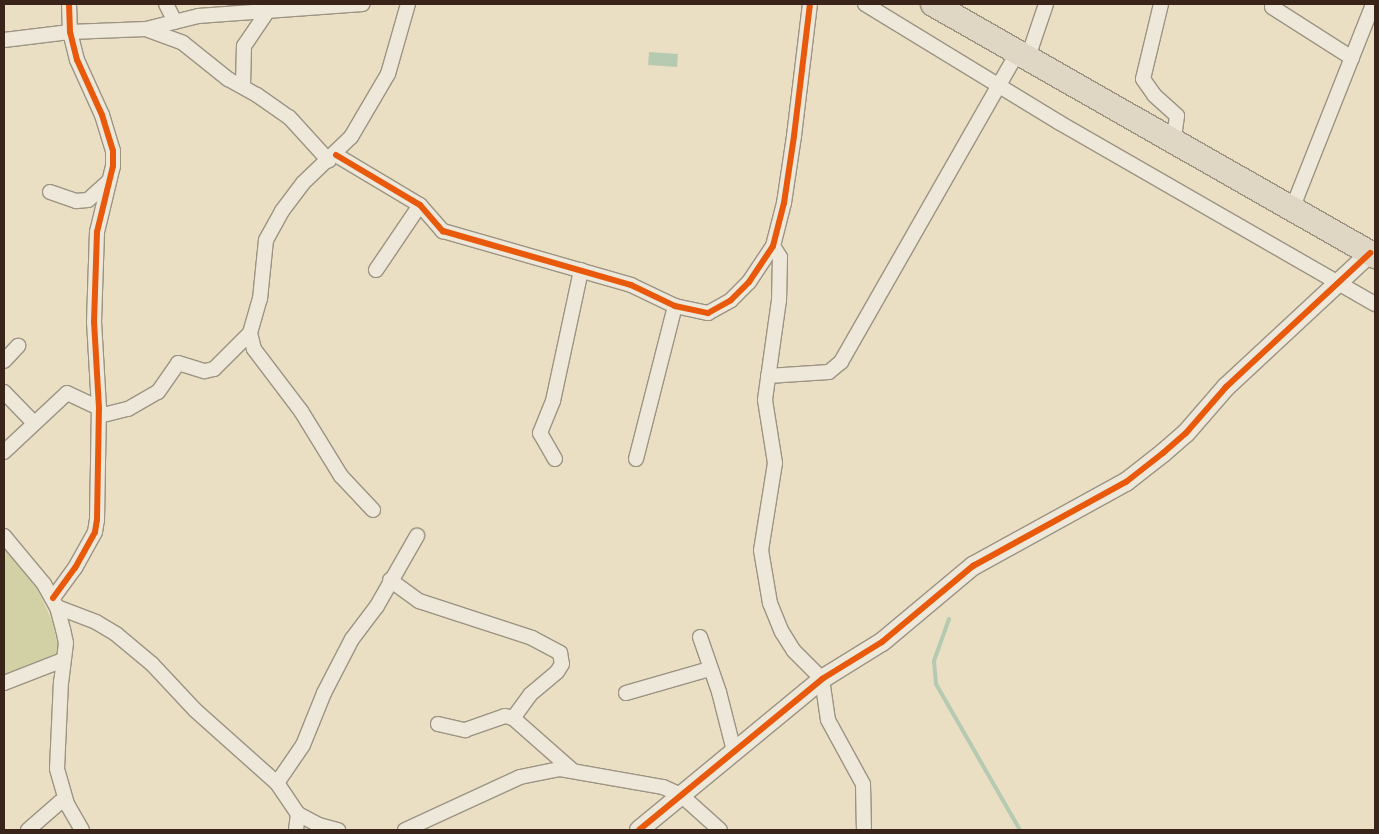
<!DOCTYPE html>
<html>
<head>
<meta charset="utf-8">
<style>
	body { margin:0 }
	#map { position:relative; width:1379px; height:834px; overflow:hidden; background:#eadfc3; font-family:"IM FELL Double Pica",serif }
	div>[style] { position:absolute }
	.green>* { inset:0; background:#d1d1a5 }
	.water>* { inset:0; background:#b6c9b1; transform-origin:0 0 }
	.stream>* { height:4px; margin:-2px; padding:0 2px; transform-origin:2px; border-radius:2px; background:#b6c9b1 }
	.roads { filter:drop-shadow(1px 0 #9c9383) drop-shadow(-1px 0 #9c9383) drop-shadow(0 1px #9c9383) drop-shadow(0 -1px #9c9383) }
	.minor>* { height:14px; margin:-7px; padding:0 7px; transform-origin:7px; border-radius:7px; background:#ede8d9 }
	.tertiary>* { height:18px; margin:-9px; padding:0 9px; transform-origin:9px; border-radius:9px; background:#ede8d9 }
	.trunk>* { height:24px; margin:-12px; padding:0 12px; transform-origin:12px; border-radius:12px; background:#e0d6c4 }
	.cycleway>* { height:6px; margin:-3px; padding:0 3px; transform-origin:3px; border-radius:3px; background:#e8590c }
	span { translate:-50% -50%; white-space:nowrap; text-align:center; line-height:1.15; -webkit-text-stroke:4.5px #fcefce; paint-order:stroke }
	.frame { position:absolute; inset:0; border:5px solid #3a2419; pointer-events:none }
</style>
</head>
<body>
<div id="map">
	<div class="green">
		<div style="clip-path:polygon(4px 546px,38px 590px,52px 621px,60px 655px,4px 676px)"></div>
	</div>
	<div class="water">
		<div style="left:649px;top:52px;width:29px;height:13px;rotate:4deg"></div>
	</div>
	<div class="stream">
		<div style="left:949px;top:619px;width:45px;rotate:109.7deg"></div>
		<div style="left:934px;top:661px;width:23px;rotate:85deg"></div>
		<div style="left:936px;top:684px;width:168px;rotate:60.1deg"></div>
	</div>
	<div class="roads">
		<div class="minor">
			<div style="left:166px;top:4px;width:20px;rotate:63deg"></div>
			<div style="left:865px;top:4px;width:228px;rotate:31.4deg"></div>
			<div style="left:1060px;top:123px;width:363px;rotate:29.9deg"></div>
			<div style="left:1161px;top:4px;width:77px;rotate:103.5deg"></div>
			<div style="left:1143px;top:79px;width:19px;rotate:55deg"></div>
			<div style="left:1154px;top:95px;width:31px;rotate:42deg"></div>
			<div style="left:1177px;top:116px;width:22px;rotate:98deg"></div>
			<div style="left:1272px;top:7px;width:95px;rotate:32.5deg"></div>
			<div style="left:148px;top:30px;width:37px;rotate:20deg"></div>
			<div style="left:183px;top:43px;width:58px;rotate:38.7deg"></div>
			<div style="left:228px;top:79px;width:33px;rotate:29deg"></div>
			<div style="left:257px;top:95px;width:39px;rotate:35deg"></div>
			<div style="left:289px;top:117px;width:59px;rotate:47.7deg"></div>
			<div style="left:4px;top:40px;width:66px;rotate:-6.9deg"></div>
			<div style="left:70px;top:32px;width:76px;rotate:-2.3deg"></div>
			<div style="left:146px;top:29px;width:54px;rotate:-14deg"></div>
			<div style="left:198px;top:16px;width:165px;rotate:-4.2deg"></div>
			<div style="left:1028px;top:57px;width:56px;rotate:-71.2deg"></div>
			<div style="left:243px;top:86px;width:40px;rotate:-88.6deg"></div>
			<div style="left:244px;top:46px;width:41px;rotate:-55.9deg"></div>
			<div style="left:336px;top:155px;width:98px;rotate:30.8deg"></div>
			<div style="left:420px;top:205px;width:35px;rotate:49deg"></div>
			<div style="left:443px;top:231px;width:196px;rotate:16deg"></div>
			<div style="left:631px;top:285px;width:49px;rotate:25.5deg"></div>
			<div style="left:675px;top:306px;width:34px;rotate:12deg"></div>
			<div style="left:708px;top:313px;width:26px;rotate:-29deg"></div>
			<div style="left:731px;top:300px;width:25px;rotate:-45deg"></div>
			<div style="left:749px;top:282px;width:43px;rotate:-56.3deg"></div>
			<div style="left:773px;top:246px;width:44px;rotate:-75.7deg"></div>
			<div style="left:784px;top:203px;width:68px;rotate:-81.5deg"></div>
			<div style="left:794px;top:136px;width:133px;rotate:-83.1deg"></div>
			<div style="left:50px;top:192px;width:28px;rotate:19deg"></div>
			<div style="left:76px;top:201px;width:12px;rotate:-5deg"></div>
			<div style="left:88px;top:200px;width:28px;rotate:-42deg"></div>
			<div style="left:1292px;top:209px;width:220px;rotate:-68.4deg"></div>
			<div style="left:773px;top:246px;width:13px;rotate:58deg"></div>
			<div style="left:780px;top:257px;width:43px;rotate:91.3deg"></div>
			<div style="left:779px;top:300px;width:101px;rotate:98deg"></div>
			<div style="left:765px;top:400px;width:64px;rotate:81deg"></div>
			<div style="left:775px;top:463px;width:88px;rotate:99.1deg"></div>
			<div style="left:761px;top:550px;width:54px;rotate:80.4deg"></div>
			<div style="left:770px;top:603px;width:31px;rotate:68deg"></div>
			<div style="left:782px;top:632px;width:22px;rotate:58deg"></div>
			<div style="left:794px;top:651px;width:40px;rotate:45deg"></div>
			<div style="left:822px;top:679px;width:41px;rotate:81.7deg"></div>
			<div style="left:828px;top:720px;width:73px;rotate:61.3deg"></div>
			<div style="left:863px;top:784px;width:46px;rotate:88.8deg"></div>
			<div style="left:376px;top:270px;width:78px;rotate:-55.9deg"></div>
			<div style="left:4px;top:361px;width:21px;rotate:-47deg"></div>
			<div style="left:768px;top:376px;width:61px;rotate:-3.8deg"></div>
			<div style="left:829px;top:372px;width:16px;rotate:-40deg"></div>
			<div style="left:841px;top:362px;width:357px;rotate:-60.3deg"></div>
			<div style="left:4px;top:392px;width:42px;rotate:46deg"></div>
			<div style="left:99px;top:416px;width:30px;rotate:-14deg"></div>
			<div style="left:128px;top:409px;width:34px;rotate:-30deg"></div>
			<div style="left:158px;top:392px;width:35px;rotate:-55deg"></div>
			<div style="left:178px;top:363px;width:28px;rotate:17deg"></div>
			<div style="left:205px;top:371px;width:9px;rotate:-13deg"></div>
			<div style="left:214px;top:369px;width:51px;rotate:-45deg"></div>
			<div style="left:4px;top:452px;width:86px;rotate:-43.1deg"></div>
			<div style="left:67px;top:393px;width:35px;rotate:25deg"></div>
			<div style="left:555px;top:459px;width:30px;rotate:-120deg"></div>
			<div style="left:540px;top:433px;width:35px;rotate:-68deg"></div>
			<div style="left:553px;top:401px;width:134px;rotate:-77.9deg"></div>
			<div style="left:636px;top:459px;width:158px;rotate:-75.7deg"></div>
			<div style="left:373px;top:510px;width:47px;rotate:-133.3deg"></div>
			<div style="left:341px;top:476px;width:76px;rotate:-121.6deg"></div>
			<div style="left:301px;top:411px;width:78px;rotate:-127.2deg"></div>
			<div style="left:254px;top:349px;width:16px;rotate:-104deg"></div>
			<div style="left:250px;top:333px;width:35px;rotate:-74deg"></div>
			<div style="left:260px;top:299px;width:59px;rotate:-84.2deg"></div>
			<div style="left:266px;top:240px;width:33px;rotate:-61deg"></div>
			<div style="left:282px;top:211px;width:35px;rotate:-53deg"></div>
			<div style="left:303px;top:183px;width:66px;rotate:-43.8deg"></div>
			<div style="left:351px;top:137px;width:73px;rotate:-59.6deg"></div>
			<div style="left:388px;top:74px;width:73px;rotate:-74.1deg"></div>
			<div style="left:4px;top:536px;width:62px;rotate:50.2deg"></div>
			<div style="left:44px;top:584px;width:26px;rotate:61deg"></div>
			<div style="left:57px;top:607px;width:23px;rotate:75deg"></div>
			<div style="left:63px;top:629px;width:14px;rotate:78deg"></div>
			<div style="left:66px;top:643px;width:38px;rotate:97deg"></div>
			<div style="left:61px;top:681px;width:88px;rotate:92.6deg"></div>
			<div style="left:57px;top:769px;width:36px;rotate:74deg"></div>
			<div style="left:67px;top:804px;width:30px;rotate:60deg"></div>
			<div style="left:390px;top:580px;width:36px;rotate:36deg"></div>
			<div style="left:419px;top:601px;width:119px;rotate:18.1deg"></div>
			<div style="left:532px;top:638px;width:32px;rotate:28deg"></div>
			<div style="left:560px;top:653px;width:11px;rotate:80deg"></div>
			<div style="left:562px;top:664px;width:9px;rotate:122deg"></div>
			<div style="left:557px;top:672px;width:35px;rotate:140deg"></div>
			<div style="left:530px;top:695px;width:29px;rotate:126deg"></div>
			<div style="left:53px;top:598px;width:37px;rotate:-54deg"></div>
			<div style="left:75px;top:568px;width:41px;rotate:-60.9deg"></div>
			<div style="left:95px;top:532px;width:12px;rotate:-81deg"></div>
			<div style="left:97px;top:520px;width:112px;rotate:-89deg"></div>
			<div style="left:99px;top:408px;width:86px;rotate:-93.3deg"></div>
			<div style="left:94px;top:322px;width:90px;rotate:-88.1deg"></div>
			<div style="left:97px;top:232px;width:68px;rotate:-76.4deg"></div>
			<div style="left:113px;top:166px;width:15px;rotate:-90deg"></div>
			<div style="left:113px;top:151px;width:38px;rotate:-107deg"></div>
			<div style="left:102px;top:115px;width:60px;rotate:-114.4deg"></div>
			<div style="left:77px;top:60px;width:29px;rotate:-104deg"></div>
			<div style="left:70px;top:32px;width:28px;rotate:-92deg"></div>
			<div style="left:57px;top:607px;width:42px;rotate:21deg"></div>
			<div style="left:96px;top:622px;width:23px;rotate:31deg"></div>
			<div style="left:116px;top:634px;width:47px;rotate:39.8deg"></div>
			<div style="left:152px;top:664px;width:63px;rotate:46.9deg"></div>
			<div style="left:195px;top:710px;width:110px;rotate:41.7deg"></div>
			<div style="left:277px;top:783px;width:37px;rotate:56deg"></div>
			<div style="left:298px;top:814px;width:24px;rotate:28deg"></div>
			<div style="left:319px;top:825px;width:20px;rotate:15deg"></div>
			<div style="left:700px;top:637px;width:58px;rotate:70.9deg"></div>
			<div style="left:719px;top:692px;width:61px;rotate:75.7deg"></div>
			<div style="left:4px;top:683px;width:63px;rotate:-21.3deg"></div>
			<div style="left:626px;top:693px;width:86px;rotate:-16.1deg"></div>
			<div style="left:438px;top:724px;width:28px;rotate:13deg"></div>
			<div style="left:465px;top:730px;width:42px;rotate:-19.3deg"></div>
			<div style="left:505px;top:716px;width:8px;rotate:14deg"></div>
			<div style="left:513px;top:718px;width:79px;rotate:41.4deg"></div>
			<div style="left:277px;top:783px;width:46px;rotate:-55.6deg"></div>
			<div style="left:303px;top:745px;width:56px;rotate:-68deg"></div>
			<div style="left:324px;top:693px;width:61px;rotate:-62.6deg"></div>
			<div style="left:352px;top:639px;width:41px;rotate:-52.9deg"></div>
			<div style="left:377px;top:606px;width:81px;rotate:-60.3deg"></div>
			<div style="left:28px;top:830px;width:43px;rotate:-41.2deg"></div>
			<div style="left:60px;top:802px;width:7px;rotate:16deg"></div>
			<div style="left:296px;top:830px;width:16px;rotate:-83deg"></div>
			<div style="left:405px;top:830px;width:127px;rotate:-24.7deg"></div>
			<div style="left:520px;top:777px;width:41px;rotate:-11.3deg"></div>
			<div style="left:560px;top:769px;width:105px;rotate:9.9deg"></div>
			<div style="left:663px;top:787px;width:20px;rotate:24deg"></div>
			<div style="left:681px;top:795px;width:52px;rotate:41.9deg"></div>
		</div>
		<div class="tertiary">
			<div style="left:639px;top:830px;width:237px;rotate:-39.5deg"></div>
			<div style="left:822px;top:679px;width:70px;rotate:-31.7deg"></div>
			<div style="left:882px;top:642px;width:119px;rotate:-39.9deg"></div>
			<div style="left:973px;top:566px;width:175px;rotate:-28.8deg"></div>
			<div style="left:1126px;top:482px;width:47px;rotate:-38.1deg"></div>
			<div style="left:1163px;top:453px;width:30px;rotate:-41deg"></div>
			<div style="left:1186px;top:433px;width:61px;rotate:-49deg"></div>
			<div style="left:1226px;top:387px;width:197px;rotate:-42.9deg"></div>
		</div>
		<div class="trunk">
			<div style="left:933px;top:4px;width:509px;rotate:29.69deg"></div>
		</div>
	</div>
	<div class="cycleway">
		<div style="left:336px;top:155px;width:98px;rotate:30.8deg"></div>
		<div style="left:420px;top:205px;width:35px;rotate:49deg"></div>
		<div style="left:443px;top:231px;width:196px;rotate:16deg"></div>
		<div style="left:631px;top:285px;width:49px;rotate:25.5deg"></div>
		<div style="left:675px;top:306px;width:34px;rotate:12deg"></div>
		<div style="left:708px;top:313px;width:26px;rotate:-29deg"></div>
		<div style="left:731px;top:300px;width:25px;rotate:-45deg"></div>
		<div style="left:749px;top:282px;width:43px;rotate:-56.3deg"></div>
		<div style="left:773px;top:246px;width:44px;rotate:-75.7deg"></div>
		<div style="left:784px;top:203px;width:68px;rotate:-81.5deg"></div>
		<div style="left:794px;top:136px;width:133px;rotate:-83.1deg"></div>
		<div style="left:53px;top:598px;width:37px;rotate:-54deg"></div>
		<div style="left:75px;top:568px;width:41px;rotate:-60.9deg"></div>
		<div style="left:95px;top:532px;width:12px;rotate:-81deg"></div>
		<div style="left:97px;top:520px;width:112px;rotate:-89deg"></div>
		<div style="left:99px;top:408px;width:86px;rotate:-93.3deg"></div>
		<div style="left:94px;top:322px;width:90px;rotate:-88.1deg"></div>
		<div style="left:97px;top:232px;width:68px;rotate:-76.4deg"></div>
		<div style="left:113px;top:166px;width:15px;rotate:-90deg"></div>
		<div style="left:113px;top:151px;width:38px;rotate:-107deg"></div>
		<div style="left:102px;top:115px;width:60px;rotate:-114.4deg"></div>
		<div style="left:77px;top:60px;width:29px;rotate:-104deg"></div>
		<div style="left:70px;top:32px;width:28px;rotate:-92deg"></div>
		<div style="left:639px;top:830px;width:237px;rotate:-39.5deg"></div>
		<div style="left:822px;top:679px;width:70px;rotate:-31.7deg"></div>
		<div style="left:882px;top:642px;width:119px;rotate:-39.9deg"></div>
		<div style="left:973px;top:566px;width:175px;rotate:-28.8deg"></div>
		<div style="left:1126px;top:482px;width:47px;rotate:-38.1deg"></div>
		<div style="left:1163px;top:453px;width:30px;rotate:-41deg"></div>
		<div style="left:1186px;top:433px;width:61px;rotate:-49deg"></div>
		<div style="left:1226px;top:387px;width:197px;rotate:-42.9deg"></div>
	</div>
	<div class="frame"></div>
</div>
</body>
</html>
